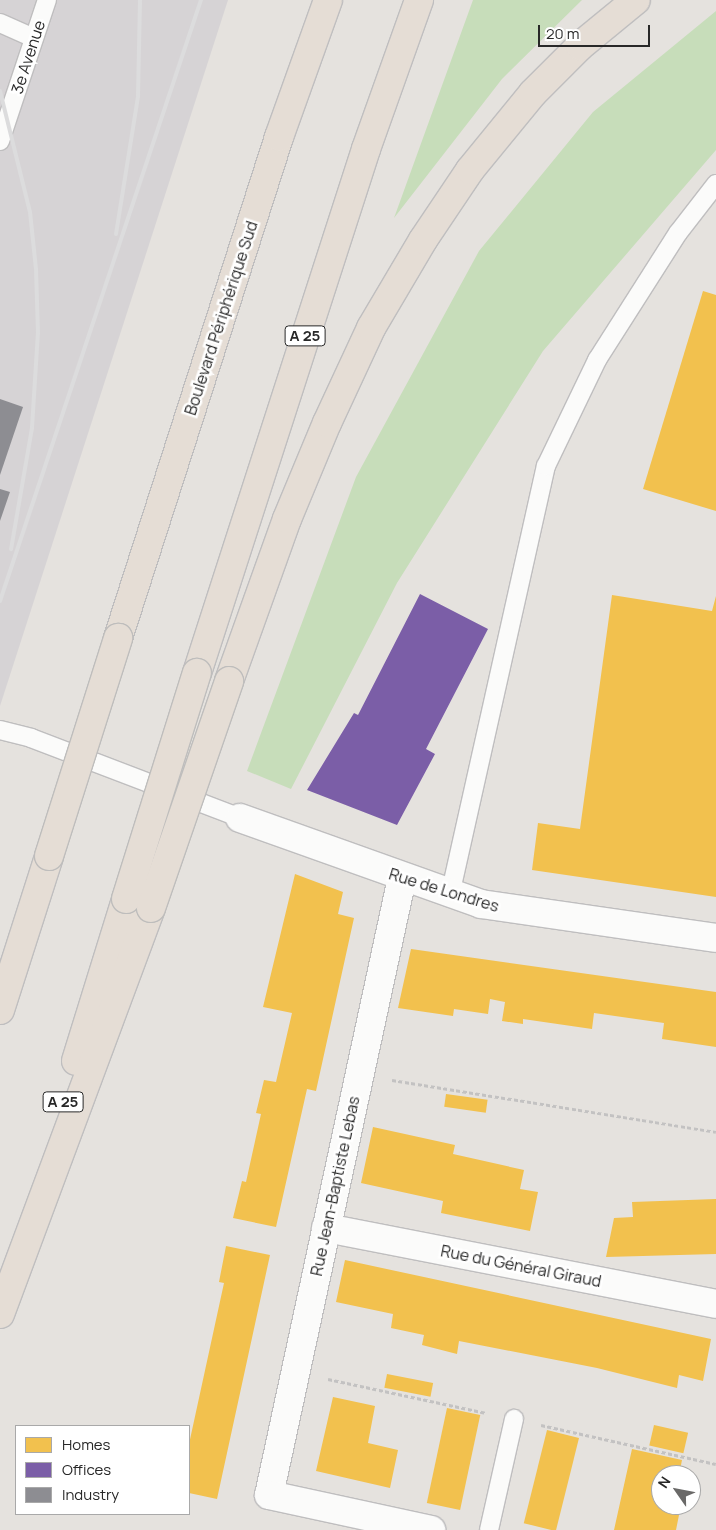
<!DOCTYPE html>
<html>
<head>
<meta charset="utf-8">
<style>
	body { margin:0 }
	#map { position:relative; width:716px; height:1530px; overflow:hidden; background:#e5e2de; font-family:Manrope,sans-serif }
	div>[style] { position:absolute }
	.industrial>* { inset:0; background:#d6d3d5 }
	.green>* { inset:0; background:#c7ddba }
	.homes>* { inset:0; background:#f2c14e; transform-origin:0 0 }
	.offices>* { inset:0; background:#7b5ea7 }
	.industry>* { inset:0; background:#8d8d92 }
	.path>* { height:3px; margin-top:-1.5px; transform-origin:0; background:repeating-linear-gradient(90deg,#c3c2c2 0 4px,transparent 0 6.5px) }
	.roads { filter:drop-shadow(1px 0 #bfbebf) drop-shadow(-1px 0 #bfbebf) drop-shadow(0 1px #bfbebf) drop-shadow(0 -1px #bfbebf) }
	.service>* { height:18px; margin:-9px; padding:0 9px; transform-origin:9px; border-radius:9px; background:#fbfbfa }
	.minor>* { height:28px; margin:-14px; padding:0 14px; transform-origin:14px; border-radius:14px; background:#fbfbfa }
	.motorway>* { height:28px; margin:-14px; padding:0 14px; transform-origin:14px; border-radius:14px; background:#e5ddd5 }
	.rail>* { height:4px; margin:-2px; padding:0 2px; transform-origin:2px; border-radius:2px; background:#dcdcdd }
	.bridges { filter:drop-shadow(1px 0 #bebdbc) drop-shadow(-1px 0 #bebdbc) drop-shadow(0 1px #bebdbc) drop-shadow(0 -1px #bebdbc) }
	.motorway-bridge>* { height:28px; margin:-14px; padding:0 14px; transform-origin:14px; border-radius:14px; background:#e5ddd5 }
	span { translate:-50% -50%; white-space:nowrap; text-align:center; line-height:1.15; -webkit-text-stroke:5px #fff; paint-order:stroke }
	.shield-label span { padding:1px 4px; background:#fff; border:1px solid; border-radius:4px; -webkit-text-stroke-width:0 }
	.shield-label { font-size:15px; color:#282828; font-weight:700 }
	.street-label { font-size:16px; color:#282828 }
	.legend { position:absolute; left:15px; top:1425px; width:175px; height:90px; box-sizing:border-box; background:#fff; border:1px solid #a9a9a9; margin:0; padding:6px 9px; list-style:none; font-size:15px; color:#282828 }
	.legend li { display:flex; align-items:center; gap:10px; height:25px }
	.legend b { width:25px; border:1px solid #a9a9a9 }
	.north { position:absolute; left:651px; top:1465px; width:50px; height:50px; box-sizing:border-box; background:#fff; border:1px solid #a9a9a9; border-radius:50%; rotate:303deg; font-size:14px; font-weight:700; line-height:20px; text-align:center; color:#282828 }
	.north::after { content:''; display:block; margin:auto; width:18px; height:22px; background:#6a6968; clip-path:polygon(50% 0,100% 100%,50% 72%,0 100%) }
	.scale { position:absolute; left:538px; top:25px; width:112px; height:22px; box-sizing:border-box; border:2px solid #282828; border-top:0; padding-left:6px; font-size:15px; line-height:18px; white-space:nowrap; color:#282828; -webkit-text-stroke:4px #fff; paint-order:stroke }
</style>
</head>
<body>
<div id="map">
	<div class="industrial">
		<div style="clip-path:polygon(0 0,228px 0,0 706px)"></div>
	</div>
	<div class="green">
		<div style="clip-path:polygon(473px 0,582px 0,502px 79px,394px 218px)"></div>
		<div style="clip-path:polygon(716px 11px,716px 150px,543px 351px,397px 583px,291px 789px,247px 771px,356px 477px,479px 251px,593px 112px)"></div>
	</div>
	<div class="homes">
		<div style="clip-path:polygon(703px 291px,716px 295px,716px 511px,643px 489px)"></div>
		<div style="clip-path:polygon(612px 595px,712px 611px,716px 596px,716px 897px,532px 870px,538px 823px,580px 829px)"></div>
		<div style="clip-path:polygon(295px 874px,343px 892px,338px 914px,354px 918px,316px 1091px,307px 1089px,276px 1227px,233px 1218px,242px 1181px,246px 1182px,261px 1114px,256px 1113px,264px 1080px,276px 1082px,292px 1013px,263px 1007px)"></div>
		<div style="clip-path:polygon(411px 949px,716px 992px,716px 1047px,662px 1039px,664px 1023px,594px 1013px,592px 1029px,523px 1019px,523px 1024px,502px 1021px,505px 1002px,490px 999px,488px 1014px,454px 1009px,453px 1016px,398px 1008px)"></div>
		<div style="left:446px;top:1094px;width:42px;height:13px;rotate:8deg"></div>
		<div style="clip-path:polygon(373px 1127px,455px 1145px,453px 1154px,524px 1170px,520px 1189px,538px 1192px,530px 1231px,441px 1213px,443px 1201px,361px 1183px)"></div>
		<div style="clip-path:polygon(716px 1199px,716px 1254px,606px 1257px,614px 1218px,633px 1217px,632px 1202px)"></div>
		<div style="clip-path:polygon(226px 1246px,270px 1255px,217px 1499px,189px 1493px,189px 1444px,224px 1283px,219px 1282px)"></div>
		<div style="clip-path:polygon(345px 1260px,711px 1339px,703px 1381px,679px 1375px,677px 1388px,597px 1368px,459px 1341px,457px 1354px,422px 1345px,424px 1335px,391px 1328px,393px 1314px,336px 1302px)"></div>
		<div style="left:387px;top:1374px;width:47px;height:14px;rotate:11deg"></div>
		<div style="clip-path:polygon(333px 1397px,375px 1406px,368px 1443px,398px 1450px,390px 1488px,316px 1471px)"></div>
		<div style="left:447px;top:1408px;width:34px;height:97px;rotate:12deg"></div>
		<div style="left:654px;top:1425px;width:35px;height:21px;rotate:13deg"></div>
		<div style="left:547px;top:1430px;width:33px;height:96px;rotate:14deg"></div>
		<div style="clip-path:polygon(632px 1449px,682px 1460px,679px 1475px,661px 1475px,661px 1505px,681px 1505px,676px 1530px,614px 1530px)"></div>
	</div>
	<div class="offices">
		<div style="clip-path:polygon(420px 594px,488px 629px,426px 749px,435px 754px,397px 825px,307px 790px,354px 713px,358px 715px)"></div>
	</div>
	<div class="industry">
		<div style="clip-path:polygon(0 399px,23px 407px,0 475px)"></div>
		<div style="clip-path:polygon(0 489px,10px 492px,0 521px)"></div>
	</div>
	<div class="path">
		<div style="left:392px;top:1080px;width:328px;rotate:9.1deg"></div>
		<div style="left:328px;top:1379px;width:162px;rotate:12.1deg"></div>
		<div style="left:541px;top:1425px;width:179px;rotate:12.6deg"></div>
	</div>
	<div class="roads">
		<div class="service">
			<div style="left:0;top:23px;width:37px;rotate:24deg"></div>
			<div style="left:0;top:141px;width:149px;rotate:-71.6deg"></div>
			<div style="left:0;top:730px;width:32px;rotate:14deg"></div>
			<div style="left:31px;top:738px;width:224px;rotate:20.9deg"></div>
			<div style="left:450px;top:895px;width:440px;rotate:-77.4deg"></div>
			<div style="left:546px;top:466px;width:118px;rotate:-64.3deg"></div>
			<div style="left:597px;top:360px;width:151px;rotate:-57.5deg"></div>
			<div style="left:678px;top:233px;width:62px;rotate:-52.2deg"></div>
			<div style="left:489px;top:1530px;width:114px;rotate:-77.3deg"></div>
		</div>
		<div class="minor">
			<div style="left:240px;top:818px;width:256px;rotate:19.6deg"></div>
			<div style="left:481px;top:904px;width:237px;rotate:8.2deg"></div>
			<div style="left:402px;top:878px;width:631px;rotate:102.16deg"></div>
			<div style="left:269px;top:1495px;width:166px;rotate:12.2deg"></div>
			<div style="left:326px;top:1228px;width:397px;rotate:11deg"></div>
		</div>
		<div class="motorway">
			<div style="left:118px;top:638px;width:526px;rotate:-72.18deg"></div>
			<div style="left:279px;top:137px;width:145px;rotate:-70.3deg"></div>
			<div style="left:197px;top:673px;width:551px;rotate:-72.12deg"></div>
			<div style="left:366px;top:149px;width:158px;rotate:-70.4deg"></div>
			<div style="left:229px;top:681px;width:172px;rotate:-70.3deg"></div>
			<div style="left:287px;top:519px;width:104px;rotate:-67.4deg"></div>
			<div style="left:327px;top:423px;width:105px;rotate:-65.1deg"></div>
			<div style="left:371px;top:328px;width:102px;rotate:-59.4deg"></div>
			<div style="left:423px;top:240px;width:84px;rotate:-56.1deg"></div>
			<div style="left:470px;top:170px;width:99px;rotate:-50.7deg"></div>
			<div style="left:533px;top:93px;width:66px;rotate:-45deg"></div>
			<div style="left:580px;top:46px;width:72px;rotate:-39.4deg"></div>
			<div style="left:0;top:1010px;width:162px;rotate:-72.3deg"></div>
			<div style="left:76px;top:1061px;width:170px;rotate:-72.8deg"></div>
			<div style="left:0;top:1314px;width:433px;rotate:-69.6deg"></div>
		</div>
	</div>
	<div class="rail">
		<div style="left:0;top:91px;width:125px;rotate:76.1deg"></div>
		<div style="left:30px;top:212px;width:57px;rotate:84deg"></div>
		<div style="left:36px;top:269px;width:63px;rotate:88.2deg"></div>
		<div style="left:38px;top:332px;width:96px;rotate:93.6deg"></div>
		<div style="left:32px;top:428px;width:123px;rotate:99.8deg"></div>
		<div style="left:116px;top:234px;width:140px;rotate:-80.9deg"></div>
		<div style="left:138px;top:96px;width:96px;rotate:-88.8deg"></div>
		<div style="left:0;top:601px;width:634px;rotate:-71.51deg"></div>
	</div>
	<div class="bridges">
		<div class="motorway-bridge">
			<div style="left:49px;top:856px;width:229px;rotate:-72.4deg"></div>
			<div style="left:126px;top:899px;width:237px;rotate:-72.6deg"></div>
			<div style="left:151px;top:908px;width:240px;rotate:-71deg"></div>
		</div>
	</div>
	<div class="shield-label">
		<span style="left:305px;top:336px">A 25</span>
		<span style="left:63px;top:1102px">A 25</span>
	</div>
	<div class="street-label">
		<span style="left:28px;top:57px;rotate:-72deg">3e Avenue</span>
		<span style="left:221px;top:318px;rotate:-72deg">Boulevard Périphérique Sud</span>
		<span style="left:444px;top:890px;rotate:17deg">Rue de Londres</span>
		<span style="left:335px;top:1186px;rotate:-78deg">Rue Jean-Baptiste Lebas</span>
		<span style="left:521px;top:1266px;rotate:11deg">Rue du Général Giraud</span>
	</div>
	<ul class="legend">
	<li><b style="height:14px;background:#f2c14e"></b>Homes</li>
	<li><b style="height:14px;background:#7b5ea7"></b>Offices</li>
	<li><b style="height:14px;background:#8d8d92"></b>Industry</li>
	</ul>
	<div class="north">N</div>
	<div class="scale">20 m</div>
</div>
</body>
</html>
